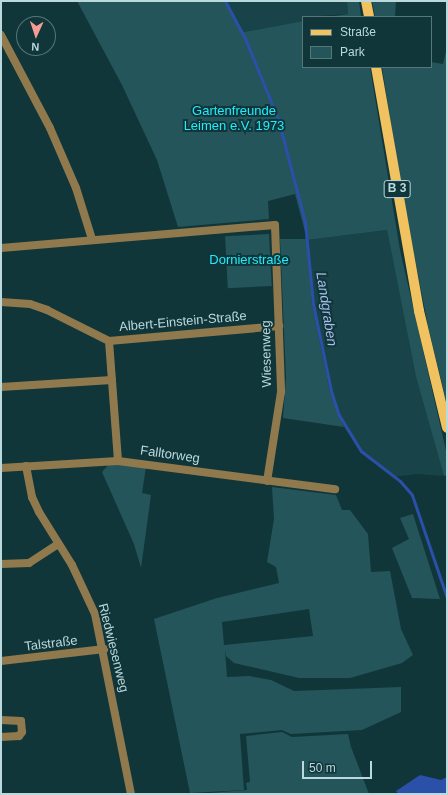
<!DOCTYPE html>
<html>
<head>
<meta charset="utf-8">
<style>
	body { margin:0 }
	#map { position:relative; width:448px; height:795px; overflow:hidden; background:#11363a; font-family:Helvetica,sans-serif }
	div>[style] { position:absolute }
	.built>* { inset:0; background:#184348 }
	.green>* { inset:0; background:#23555a; transform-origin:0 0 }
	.water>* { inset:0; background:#2b50a9 }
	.stream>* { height:3px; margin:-1.5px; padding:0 1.5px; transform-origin:1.5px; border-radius:1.5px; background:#2b50a9 }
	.street>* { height:8px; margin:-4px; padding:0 4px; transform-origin:4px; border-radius:4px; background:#907a4d }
	.primary>* { height:10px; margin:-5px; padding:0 5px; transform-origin:5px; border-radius:5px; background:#f1c360 }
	span { translate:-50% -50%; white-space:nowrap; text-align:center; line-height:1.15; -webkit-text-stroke:4px #11363a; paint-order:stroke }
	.shield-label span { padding:1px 3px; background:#11363a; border:1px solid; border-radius:3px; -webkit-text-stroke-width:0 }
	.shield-label { font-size:12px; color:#b9d9dd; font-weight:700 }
	.park-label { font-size:13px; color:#1fedfe }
	.street-label { font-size:13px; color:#b9d9dd }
	.water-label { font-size:14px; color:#a8bfee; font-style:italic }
	.frame { position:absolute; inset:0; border:2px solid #b9d9dd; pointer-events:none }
	.legend { position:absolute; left:302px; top:16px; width:130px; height:52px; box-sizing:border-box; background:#11363a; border:1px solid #54777b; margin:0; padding:5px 7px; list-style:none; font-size:12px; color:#b9d9dd }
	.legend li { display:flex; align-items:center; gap:8px; height:20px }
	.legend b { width:20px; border:1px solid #54777b }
	.north { position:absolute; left:16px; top:16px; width:40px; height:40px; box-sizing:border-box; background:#11363a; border:1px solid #54777b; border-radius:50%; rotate:183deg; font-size:11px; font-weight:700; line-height:16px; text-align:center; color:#b9d9dd }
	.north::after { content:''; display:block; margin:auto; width:14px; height:18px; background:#f59c95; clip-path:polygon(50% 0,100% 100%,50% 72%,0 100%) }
	.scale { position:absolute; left:302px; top:761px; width:70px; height:18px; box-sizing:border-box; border:2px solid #b9d9dd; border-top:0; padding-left:5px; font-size:12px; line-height:14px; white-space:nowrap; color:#b9d9dd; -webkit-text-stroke:3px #11363a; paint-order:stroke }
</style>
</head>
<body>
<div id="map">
	<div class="built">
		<div style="clip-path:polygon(225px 1px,347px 1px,348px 14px,303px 17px,303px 21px,244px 32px)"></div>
		<div style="clip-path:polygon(387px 230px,416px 377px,444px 476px,417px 474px,393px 477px,360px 451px,344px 427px,330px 392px,312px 304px,307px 240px)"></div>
	</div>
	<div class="green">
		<div style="clip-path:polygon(77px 1px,225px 1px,244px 32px,303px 21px,303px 67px,370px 67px,400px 250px,447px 455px,447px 475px,444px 476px,416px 377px,387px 230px,307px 240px,312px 304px,330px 392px,344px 427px,283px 418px,286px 378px,280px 239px,307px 239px,295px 194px,268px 201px,269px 219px,178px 227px,157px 160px,122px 85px)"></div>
		<div style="clip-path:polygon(347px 1px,359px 1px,361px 17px,328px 17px,348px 14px)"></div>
		<div style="clip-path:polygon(372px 1px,396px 1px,395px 17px,375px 17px)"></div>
		<div style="clip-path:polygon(447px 47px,447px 405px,428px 326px,399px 176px,382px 67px,431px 67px,431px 62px,443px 64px)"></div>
		<div style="left:269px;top:234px;width:52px;height:44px;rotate:87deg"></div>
		<div style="clip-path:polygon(109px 464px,146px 467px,142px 493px,151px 495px,141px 568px,134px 544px,102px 472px)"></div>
		<div style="clip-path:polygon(evenodd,272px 487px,336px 495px,342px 510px,350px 510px,368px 534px,371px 572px,390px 571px,401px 629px,413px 655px,402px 663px,350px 678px,299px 678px,234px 663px,226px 656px,225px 650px,227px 677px,249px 676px,271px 680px,294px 691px,401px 687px,401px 712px,362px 730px,291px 734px,282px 730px,240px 734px,244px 790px,190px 793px,154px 619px,217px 598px,279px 583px,276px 567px,267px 562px,274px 519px,272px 487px,309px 609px,313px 636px,224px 645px,222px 622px,309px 609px)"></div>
		<div style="clip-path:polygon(413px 514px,440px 599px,412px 598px,392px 548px,409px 539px,400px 518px)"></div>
		<div style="clip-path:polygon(282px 732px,292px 737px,348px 734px,351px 747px,369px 794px,197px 794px,247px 790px,246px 783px,250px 782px,246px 736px)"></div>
	</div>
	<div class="water">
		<div style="clip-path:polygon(420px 775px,441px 780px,447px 777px,447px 794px,398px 794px,396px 791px)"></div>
	</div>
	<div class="stream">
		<div style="left:225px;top:1px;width:40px;rotate:62deg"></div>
		<div style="left:244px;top:36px;width:90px;rotate:67.7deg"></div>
		<div style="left:278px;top:119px;width:106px;rotate:75.3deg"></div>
		<div style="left:305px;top:222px;width:82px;rotate:84.4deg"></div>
		<div style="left:313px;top:304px;width:89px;rotate:78.3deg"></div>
		<div style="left:331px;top:391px;width:25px;rotate:72deg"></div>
		<div style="left:339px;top:415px;width:42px;rotate:58.6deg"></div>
		<div style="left:361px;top:451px;width:49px;rotate:37.6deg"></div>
		<div style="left:400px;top:481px;width:18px;rotate:49deg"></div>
		<div style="left:412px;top:495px;width:109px;rotate:71.2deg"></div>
	</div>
	<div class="street">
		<div style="left:1px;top:35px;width:105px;rotate:62.2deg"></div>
		<div style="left:50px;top:128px;width:65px;rotate:66.6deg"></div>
		<div style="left:76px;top:188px;width:53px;rotate:72.6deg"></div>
		<div style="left:1px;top:248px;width:275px;rotate:-4.8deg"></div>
		<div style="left:275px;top:225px;width:167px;rotate:87.9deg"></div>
		<div style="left:281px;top:392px;width:90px;rotate:98.9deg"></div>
		<div style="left:1px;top:302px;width:29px;rotate:4deg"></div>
		<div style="left:30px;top:304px;width:18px;rotate:19deg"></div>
		<div style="left:47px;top:310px;width:69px;rotate:26.6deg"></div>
		<div style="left:109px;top:341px;width:171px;rotate:-5deg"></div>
		<div style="left:109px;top:341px;width:120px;rotate:85.7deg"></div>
		<div style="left:1px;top:387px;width:111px;rotate:-3.6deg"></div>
		<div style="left:26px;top:466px;width:32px;rotate:79deg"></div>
		<div style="left:32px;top:497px;width:17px;rotate:65deg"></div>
		<div style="left:39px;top:512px;width:62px;rotate:58.1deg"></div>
		<div style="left:72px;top:565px;width:54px;rotate:64.9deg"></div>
		<div style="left:95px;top:614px;width:184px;rotate:78.7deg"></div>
		<div style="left:1px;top:468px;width:117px;rotate:-3.4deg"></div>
		<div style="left:118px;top:461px;width:219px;rotate:7.4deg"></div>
		<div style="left:1px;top:564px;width:28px;rotate:-2deg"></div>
		<div style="left:29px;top:563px;width:35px;rotate:-33deg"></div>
		<div style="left:1px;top:661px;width:104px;rotate:-6.6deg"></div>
		<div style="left:1px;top:720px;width:20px;rotate:3deg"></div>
		<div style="left:21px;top:721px;width:11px;rotate:85deg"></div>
		<div style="left:22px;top:732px;width:5px;rotate:127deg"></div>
		<div style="left:19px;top:736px;width:18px;rotate:177deg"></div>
	</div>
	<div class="primary">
		<div style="left:366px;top:1px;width:16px;rotate:79deg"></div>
		<div style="left:376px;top:67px;width:248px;rotate:80deg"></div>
		<div style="left:419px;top:311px;width:120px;rotate:76.5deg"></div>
	</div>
	<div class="shield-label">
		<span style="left:397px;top:189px">B 3</span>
	</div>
	<div class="park-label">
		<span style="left:234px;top:119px">Gartenfreunde<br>Leimen e.V. 1973</span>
		<span style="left:249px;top:260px">Dornierstraße</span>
	</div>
	<div class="street-label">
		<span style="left:183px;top:322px;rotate:-5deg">Albert-Einstein-Straße</span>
		<span style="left:267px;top:354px;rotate:-91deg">Wiesenweg</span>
		<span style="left:170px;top:455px;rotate:8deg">Falltorweg</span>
		<span style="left:51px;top:644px;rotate:-7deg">Talstraße</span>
		<span style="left:113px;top:648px;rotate:76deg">Riedwiesenweg</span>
	</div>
	<div class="water-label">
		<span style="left:327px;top:309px;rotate:81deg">Landgraben</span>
	</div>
	<div class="frame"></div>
	<ul class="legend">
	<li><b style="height:5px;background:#f1c360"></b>Straße</li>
	<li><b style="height:11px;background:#23555a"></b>Park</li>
	</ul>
	<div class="north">N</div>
	<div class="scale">50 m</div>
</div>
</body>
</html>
